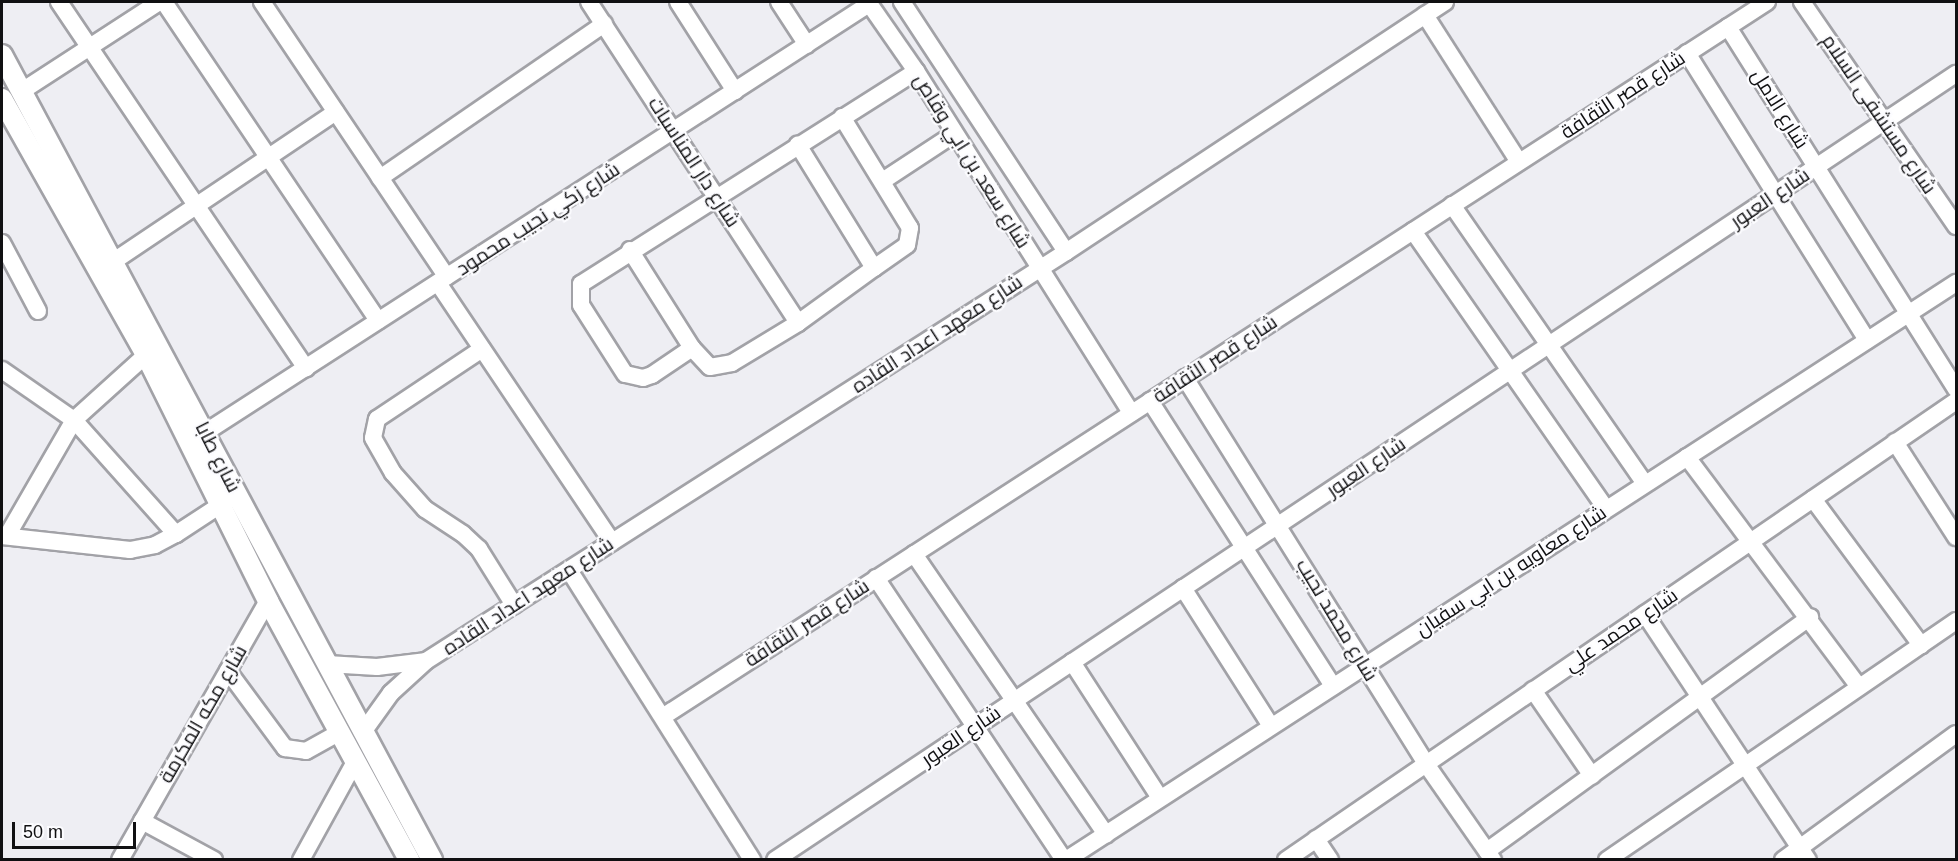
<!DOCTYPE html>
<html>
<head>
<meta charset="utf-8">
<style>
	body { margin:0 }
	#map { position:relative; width:1958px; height:861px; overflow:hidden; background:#eeeef3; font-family:Arial,Cairo,sans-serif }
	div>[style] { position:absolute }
	.roads { filter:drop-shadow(2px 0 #a2a2a7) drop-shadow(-2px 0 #a2a2a7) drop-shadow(0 2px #a2a2a7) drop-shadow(0 -2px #a2a2a7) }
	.minor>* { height:16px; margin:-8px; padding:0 8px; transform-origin:8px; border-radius:8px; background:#fff }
	.tertiary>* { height:20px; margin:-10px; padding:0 10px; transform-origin:10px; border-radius:10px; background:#fff }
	span { translate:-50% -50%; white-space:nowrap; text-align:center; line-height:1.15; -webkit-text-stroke:4.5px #fcfcff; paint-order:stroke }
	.street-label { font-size:20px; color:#101012 }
	.frame { position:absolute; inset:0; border:3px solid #101012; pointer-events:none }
	.scale { position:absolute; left:12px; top:822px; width:124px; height:27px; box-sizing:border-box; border:3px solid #101012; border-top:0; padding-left:8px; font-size:18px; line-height:21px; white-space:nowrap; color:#101012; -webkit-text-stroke:4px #fcfcff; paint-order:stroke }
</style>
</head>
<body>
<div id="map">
	<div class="roads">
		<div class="minor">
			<div style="left:59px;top:2px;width:442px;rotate:56deg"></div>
			<div style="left:164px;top:2px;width:384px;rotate:56.1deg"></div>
			<div style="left:262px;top:2px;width:331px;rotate:56.1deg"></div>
			<div style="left:589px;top:2px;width:383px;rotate:56.9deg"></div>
			<div style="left:678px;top:2px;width:106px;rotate:57.4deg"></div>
			<div style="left:779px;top:2px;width:51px;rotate:56.9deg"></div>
			<div style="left:868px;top:2px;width:84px;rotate:55.2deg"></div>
			<div style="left:916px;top:71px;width:404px;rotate:57.8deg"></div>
			<div style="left:902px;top:2px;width:299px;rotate:56.7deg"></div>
			<div style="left:1802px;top:2px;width:272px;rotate:55.5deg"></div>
			<div style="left:1425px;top:15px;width:174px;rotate:57.4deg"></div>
			<div style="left:1728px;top:27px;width:428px;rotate:57.8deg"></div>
			<div style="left:1687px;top:53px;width:339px;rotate:57.9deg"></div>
			<div style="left:22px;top:91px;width:163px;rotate:-33deg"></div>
			<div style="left:842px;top:117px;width:130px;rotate:58.5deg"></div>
			<div style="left:910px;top:228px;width:17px;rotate:100deg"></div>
			<div style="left:907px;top:245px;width:40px;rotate:145.1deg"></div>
			<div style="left:380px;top:178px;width:272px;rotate:-34.5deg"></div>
			<div style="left:884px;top:180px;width:84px;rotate:-33.3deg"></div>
			<div style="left:1452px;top:205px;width:339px;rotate:55.3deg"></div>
			<div style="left:1413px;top:231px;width:338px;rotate:55.2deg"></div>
			<div style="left:2px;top:243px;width:77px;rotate:62.1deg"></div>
			<div style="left:630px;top:250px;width:116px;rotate:57.7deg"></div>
			<div style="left:692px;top:348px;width:26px;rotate:47deg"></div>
			<div style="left:710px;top:367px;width:22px;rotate:-10deg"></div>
			<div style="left:732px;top:363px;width:77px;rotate:-31.2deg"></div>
			<div style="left:798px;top:323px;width:94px;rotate:-35.9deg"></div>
			<div style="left:874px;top:268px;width:145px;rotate:-121.7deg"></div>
			<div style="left:114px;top:261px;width:267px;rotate:-33.9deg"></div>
			<div style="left:438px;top:283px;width:312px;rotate:56.1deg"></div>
			<div style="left:692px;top:348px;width:48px;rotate:146deg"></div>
			<div style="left:652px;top:375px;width:9px;rotate:162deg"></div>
			<div style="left:643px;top:378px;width:18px;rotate:-167deg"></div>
			<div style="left:625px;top:374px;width:82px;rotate:-122.5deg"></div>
			<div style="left:581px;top:305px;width:21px;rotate:-90deg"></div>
			<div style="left:581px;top:284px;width:397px;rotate:-32.4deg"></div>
			<div style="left:482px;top:349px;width:126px;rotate:146.3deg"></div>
			<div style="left:377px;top:419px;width:19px;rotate:102deg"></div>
			<div style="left:373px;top:438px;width:40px;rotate:60.3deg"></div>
			<div style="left:393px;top:473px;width:48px;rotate:48.4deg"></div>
			<div style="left:425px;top:509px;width:45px;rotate:33.3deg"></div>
			<div style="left:463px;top:534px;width:22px;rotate:43deg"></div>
			<div style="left:479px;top:549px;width:66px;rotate:58deg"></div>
			<div style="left:2px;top:370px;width:88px;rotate:34.8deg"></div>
			<div style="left:74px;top:420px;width:153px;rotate:48.2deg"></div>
			<div style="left:1185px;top:378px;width:455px;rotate:58deg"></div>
			<div style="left:1426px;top:764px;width:117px;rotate:55.1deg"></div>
			<div style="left:1150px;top:401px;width:339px;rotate:57.3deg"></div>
			<div style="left:206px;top:432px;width:789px;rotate:-32.84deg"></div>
			<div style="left:1895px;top:442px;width:113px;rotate:57.3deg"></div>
			<div style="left:1687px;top:457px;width:287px;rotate:53.2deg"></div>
			<div style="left:1813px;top:499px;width:182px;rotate:53.5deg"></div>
			<div style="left:2px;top:536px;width:129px;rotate:6.2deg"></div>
			<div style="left:130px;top:550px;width:25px;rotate:-11deg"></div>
			<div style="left:155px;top:545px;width:24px;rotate:-28deg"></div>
			<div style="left:176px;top:534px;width:66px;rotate:-33.2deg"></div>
			<div style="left:7px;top:536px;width:134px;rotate:-60deg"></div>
			<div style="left:74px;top:420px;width:97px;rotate:-42.1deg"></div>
			<div style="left:914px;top:554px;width:340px;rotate:55.6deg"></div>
			<div style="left:569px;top:570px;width:343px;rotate:57.7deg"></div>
			<div style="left:876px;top:578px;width:339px;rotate:56.3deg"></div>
			<div style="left:1183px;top:588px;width:164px;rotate:57.5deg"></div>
			<div style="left:1645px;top:614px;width:295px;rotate:56.5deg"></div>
			<div style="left:1072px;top:662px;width:162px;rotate:57.1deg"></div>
			<div style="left:327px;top:664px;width:50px;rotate:3.4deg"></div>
			<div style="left:377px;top:667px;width:48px;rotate:-7.1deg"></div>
			<div style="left:228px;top:671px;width:96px;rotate:53.5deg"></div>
			<div style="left:285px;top:748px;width:21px;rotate:8deg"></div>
			<div style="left:306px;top:751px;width:39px;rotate:-29deg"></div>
			<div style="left:1533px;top:690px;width:104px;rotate:55.5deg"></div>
			<div style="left:664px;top:716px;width:1314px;rotate:-32.92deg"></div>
			<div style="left:363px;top:732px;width:48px;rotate:-54.3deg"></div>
			<div style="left:391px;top:693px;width:47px;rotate:-42.4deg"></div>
			<div style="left:426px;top:661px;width:760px;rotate:-32.58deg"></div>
			<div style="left:1066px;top:252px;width:454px;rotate:-33.4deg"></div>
			<div style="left:142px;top:821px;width:82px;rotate:28.4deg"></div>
			<div style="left:1316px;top:839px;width:25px;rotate:56deg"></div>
			<div style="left:1487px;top:851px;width:399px;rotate:-35.9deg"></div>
			<div style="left:120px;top:860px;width:298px;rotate:-60.3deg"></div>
			<div style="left:301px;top:860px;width:114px;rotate:-61.2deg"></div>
			<div style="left:775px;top:860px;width:1419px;rotate:-33.65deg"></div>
			<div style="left:1066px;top:860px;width:1061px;rotate:-32.96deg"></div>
			<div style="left:1286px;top:860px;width:812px;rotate:-34.41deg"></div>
			<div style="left:1607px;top:860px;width:423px;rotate:-34.4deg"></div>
			<div style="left:1783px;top:860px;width:214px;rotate:-36.1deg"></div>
		</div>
		<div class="tertiary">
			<div style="left:2px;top:55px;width:913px;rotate:61.89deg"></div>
			<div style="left:2px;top:99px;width:294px;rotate:60.6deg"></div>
			<div style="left:146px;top:355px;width:275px;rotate:63.6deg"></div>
			<div style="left:268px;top:601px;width:295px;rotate:61.4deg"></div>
		</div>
	</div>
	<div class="street-label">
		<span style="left:1623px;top:95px;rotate:-33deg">شارع قصر الثقافة</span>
		<span style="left:1780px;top:109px;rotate:58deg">شارع الامل</span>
		<span style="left:1879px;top:114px;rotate:56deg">شارع مستشفى السلام</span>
		<span style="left:972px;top:161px;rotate:58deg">شارع سعد بن ابي وقاص</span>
		<span style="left:694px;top:162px;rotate:57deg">شارع دار المناسبات</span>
		<span style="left:1770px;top:198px;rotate:-34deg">شارع العبور</span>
		<span style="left:538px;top:219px;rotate:-33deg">شارع زكي نجيب محمود</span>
		<span style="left:937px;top:334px;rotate:-33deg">شارع معهد اعداد القاده</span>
		<span style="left:1215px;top:359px;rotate:-33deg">شارع قصر الثقافة</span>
		<span style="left:218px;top:457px;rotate:63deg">شارع طابا</span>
		<span style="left:1366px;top:467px;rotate:-34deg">شارع العبور</span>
		<span style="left:1511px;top:571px;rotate:-33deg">شارع معاويه بن ابي سفيان</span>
		<span style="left:528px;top:596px;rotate:-33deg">شارع معهد اعداد القاده</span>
		<span style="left:1337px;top:620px;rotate:59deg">شارع محمد نجيب</span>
		<span style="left:807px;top:623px;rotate:-33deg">شارع قصر الثقافة</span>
		<span style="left:1621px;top:630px;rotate:-34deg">شارع محمد علي</span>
		<span style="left:203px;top:714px;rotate:-60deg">شارع مكه المكرمة</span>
		<span style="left:961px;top:736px;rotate:-34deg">شارع العبور</span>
	</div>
	<div class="frame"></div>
	<div class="scale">50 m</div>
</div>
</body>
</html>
